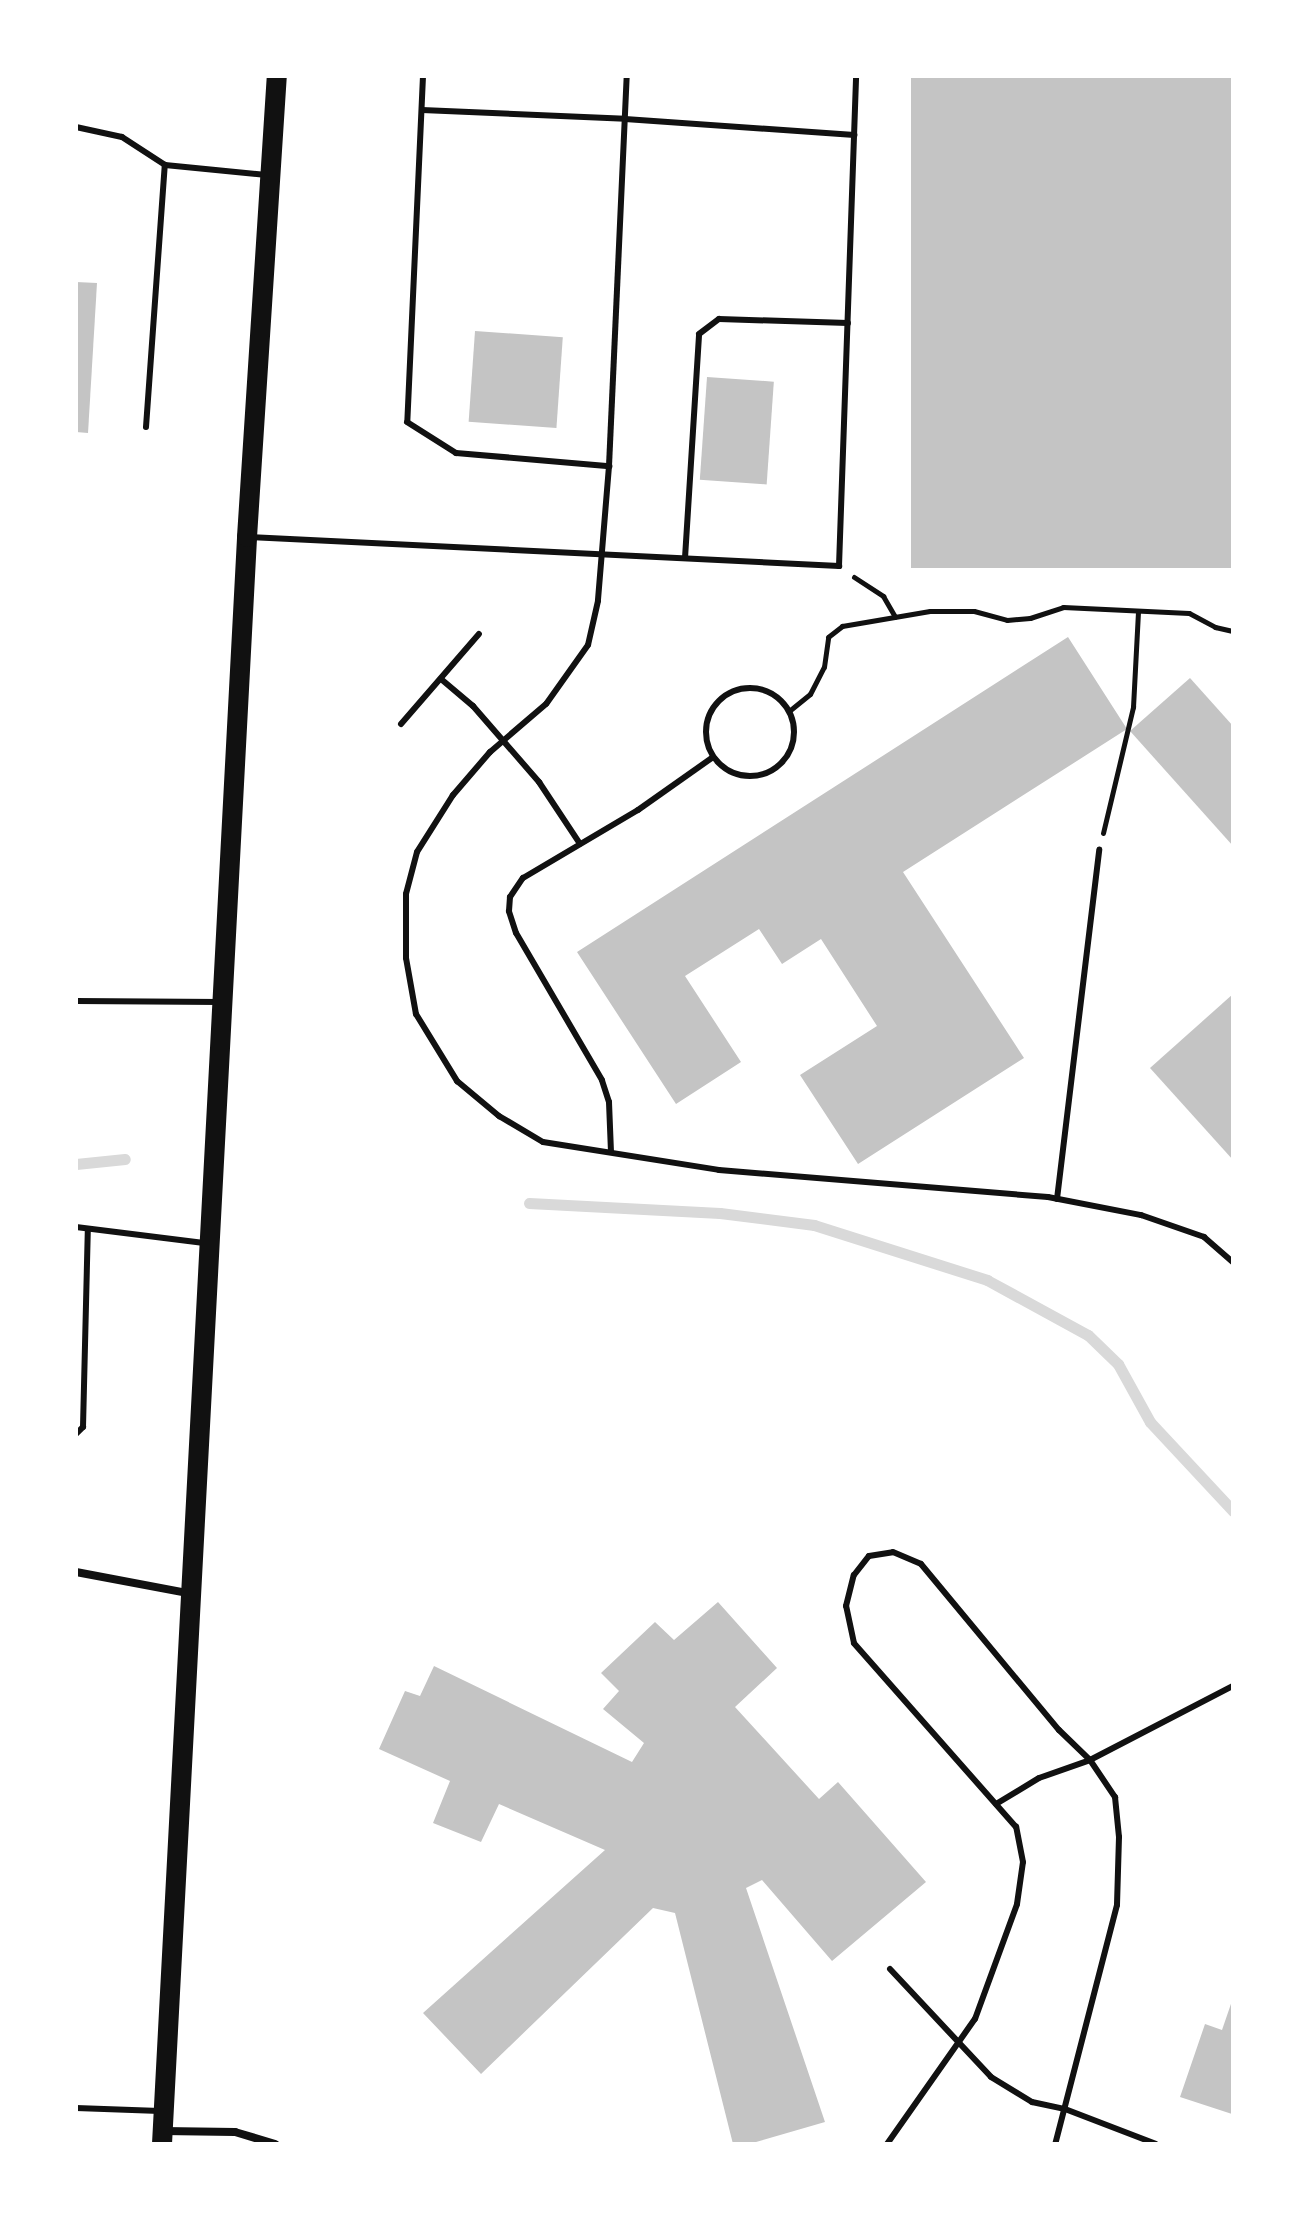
<!DOCTYPE html>
<html>
<head>
<meta charset="utf-8">
<style>
	body { margin:0 }
	#map { position:relative; width:1309px; height:2220px; overflow:hidden; background:#fff; font-family:Arial,sans-serif }
	div>[style] { position:absolute }
	.stream>* { height:11px; margin:-5.5px; padding:0 5.5px; transform-origin:5.5px; border-radius:5.5px; background:#d9d9d9 }
	.building>* { inset:0; background:#c4c4c4; transform-origin:0 0 }
	.path>* { height:5px; margin:-2.5px; padding:0 2.5px; transform-origin:2.5px; border-radius:2.5px; background:#111 }
	.service>* { height:6px; margin:-3px; padding:0 3px; transform-origin:3px; border-radius:3px; background:#111 }
	.service>.ring { margin:-3px; padding:0; box-sizing:content-box; background:none; border:6px solid #111; border-radius:50% }
	.minor>* { height:8px; margin:-4px; padding:0 4px; transform-origin:4px; border-radius:4px; background:#111 }
	.primary>* { height:20px; margin:-10px; padding:0 10px; transform-origin:10px; border-radius:10px; background:#111 }
	span { translate:-50% -50%; white-space:nowrap; text-align:center; line-height:1.15; -webkit-text-stroke:8px #fff; paint-order:stroke }
	.frame { position:absolute; inset:0; border:78px solid #fff; pointer-events:none }
</style>
</head>
<body>
<div id="map">
	<div class="stream">
		<div style="left:76px;top:1164px;width:49px;rotate:-5.8deg"></div>
		<div style="left:529px;top:1203px;width:191px;rotate:3deg"></div>
		<div style="left:720px;top:1213px;width:95px;rotate:7.3deg"></div>
		<div style="left:814px;top:1225px;width:182px;rotate:17.6deg"></div>
		<div style="left:987px;top:1280px;width:115px;rotate:28.6deg"></div>
		<div style="left:1088px;top:1335px;width:42px;rotate:44deg"></div>
		<div style="left:1118px;top:1364px;width:66px;rotate:61.1deg"></div>
		<div style="left:1150px;top:1422px;width:122px;rotate:47deg"></div>
	</div>
	<div class="building">
		<div style="left:911px;top:76px;width:322px;height:492px"></div>
		<div style="clip-path:polygon(76px 282px,97px 283px,88px 433px,76px 432px)"></div>
		<div style="left:475px;top:331px;width:88px;height:91px;rotate:4deg"></div>
		<div style="left:707px;top:377px;width:67px;height:103px;rotate:4deg"></div>
		<div style="clip-path:polygon(1068px 637px,1127px 729px,903px 872px,1024px 1058px,858px 1164px,800px 1075px,877px 1026px,821px 939px,782px 964px,759px 929px,685px 976px,741px 1062px,676px 1104px,577px 952px)"></div>
		<div style="clip-path:polygon(1190px 678px,1233px 726px,1233px 846px,1130px 731px)"></div>
		<div style="clip-path:polygon(1233px 994px,1233px 1160px,1150px 1068px)"></div>
		<div style="clip-path:polygon(718px 1602px,777px 1668px,735px 1707px,819px 1799px,838px 1782px,926px 1882px,832px 1961px,762px 1880px,746px 1888px,825px 2122px,749px 2144px,733px 2144px,675px 1913px,653px 1908px,481px 2074px,423px 2013px,605px 1850px,499px 1804px,481px 1842px,433px 1823px,450px 1781px,379px 1749px,405px 1691px,420px 1696px,434px 1666px,632px 1762px,644px 1743px,603px 1709px,619px 1691px,601px 1673px,655px 1622px,674px 1640px)"></div>
		<div style="clip-path:polygon(1233px 1998px,1233px 2110px,1232px 2114px,1180px 2097px,1205px 2024px,1222px 2030px)"></div>
	</div>
	<div class="path">
		<div style="left:854px;top:577px;width:35px;rotate:33deg"></div>
		<div style="left:883px;top:596px;width:24px;rotate:60deg"></div>
		<div style="left:789px;top:711px;width:27px;rotate:-39deg"></div>
		<div style="left:810px;top:694px;width:30px;rotate:-63deg"></div>
		<div style="left:824px;top:667px;width:30px;rotate:-82deg"></div>
		<div style="left:828px;top:637px;width:18px;rotate:-38deg"></div>
		<div style="left:842px;top:626px;width:89px;rotate:-9.7deg"></div>
		<div style="left:930px;top:611px;width:44px"></div>
		<div style="left:974px;top:611px;width:34px;rotate:15deg"></div>
		<div style="left:1007px;top:620px;width:23px;rotate:-5deg"></div>
		<div style="left:1030px;top:618px;width:35px;rotate:-18deg"></div>
		<div style="left:1063px;top:607px;width:126px;rotate:2.7deg"></div>
		<div style="left:1189px;top:613px;width:30px;rotate:28deg"></div>
		<div style="left:1215px;top:627px;width:18px;rotate:13deg"></div>
		<div style="left:1103px;top:833px;width:130px;rotate:-76.6deg"></div>
		<div style="left:1133px;top:707px;width:96px;rotate:-87deg"></div>
	</div>
	<div class="service">
		<div style="left:423px;top:76px;width:346px;rotate:92.6deg"></div>
		<div style="left:407px;top:422px;width:58px;rotate:32.3deg"></div>
		<div style="left:456px;top:453px;width:154px;rotate:4.9deg"></div>
		<div style="left:609px;top:466px;width:135px;rotate:94.7deg"></div>
		<div style="left:598px;top:601px;width:45px;rotate:102.8deg"></div>
		<div style="left:588px;top:645px;width:72px;rotate:125.4deg"></div>
		<div style="left:546px;top:704px;width:74px;rotate:139.4deg"></div>
		<div style="left:490px;top:752px;width:57px;rotate:130.7deg"></div>
		<div style="left:453px;top:795px;width:67px;rotate:122.3deg"></div>
		<div style="left:417px;top:852px;width:43px;rotate:104.7deg"></div>
		<div style="left:406px;top:894px;width:64px;rotate:90deg"></div>
		<div style="left:406px;top:958px;width:57px;rotate:79.9deg"></div>
		<div style="left:416px;top:1014px;width:79px;rotate:58.5deg"></div>
		<div style="left:457px;top:1081px;width:55px;rotate:39.8deg"></div>
		<div style="left:499px;top:1116px;width:51px;rotate:30.6deg"></div>
		<div style="left:543px;top:1142px;width:178px;rotate:9deg"></div>
		<div style="left:719px;top:1170px;width:330px;rotate:4.7deg"></div>
		<div style="left:1048px;top:1197px;width:95px;rotate:11deg"></div>
		<div style="left:1141px;top:1215px;width:67px;rotate:19.2deg"></div>
		<div style="left:1204px;top:1237px;width:38px;rotate:41deg"></div>
		<div style="left:422px;top:110px;width:203px;rotate:2.5deg"></div>
		<div style="left:625px;top:119px;width:230px;rotate:4deg"></div>
		<div style="left:76px;top:127px;width:47px;rotate:12.3deg"></div>
		<div style="left:122px;top:137px;width:51px;rotate:33.1deg"></div>
		<div style="left:165px;top:165px;width:102px;rotate:5.6deg"></div>
		<div style="left:146px;top:427px;width:263px;rotate:-85.9deg"></div>
		<div style="left:609px;top:466px;width:390px;rotate:-87.4deg"></div>
		<div style="left:250px;top:537px;width:590px;rotate:2.82deg"></div>
		<div style="left:839px;top:566px;width:490px;rotate:-88deg"></div>
		<div style="left:685px;top:558px;width:224px;rotate:-86.4deg"></div>
		<div style="left:699px;top:334px;width:25px;rotate:-37deg"></div>
		<div style="left:719px;top:319px;width:129px;rotate:1.8deg"></div>
		<div style="left:441px;top:679px;width:42px;rotate:40.2deg"></div>
		<div style="left:473px;top:706px;width:101px;rotate:49deg"></div>
		<div style="left:539px;top:782px;width:74px;rotate:56.5deg"></div>
		<div class="ring" style="left:706px;top:688px;width:82px;height:82px"></div>
		<div style="left:401px;top:724px;width:119px;rotate:-49.1deg"></div>
		<div style="left:76px;top:1001px;width:144px;rotate:0.4deg"></div>
		<div style="left:611px;top:1152px;width:50px;rotate:-92.3deg"></div>
		<div style="left:609px;top:1102px;width:23px;rotate:-108deg"></div>
		<div style="left:602px;top:1080px;width:170px;rotate:-120.3deg"></div>
		<div style="left:516px;top:933px;width:23px;rotate:-108deg"></div>
		<div style="left:509px;top:911px;width:14px;rotate:-86deg"></div>
		<div style="left:510px;top:897px;width:23px;rotate:-56deg"></div>
		<div style="left:523px;top:878px;width:134px;rotate:-30.6deg"></div>
		<div style="left:638px;top:810px;width:92px;rotate:-35.2deg"></div>
		<div style="left:1057px;top:1199px;width:352px;rotate:-83.1deg"></div>
		<div style="left:76px;top:1227px;width:129px;rotate:7.1deg"></div>
		<div style="left:76px;top:1434px;width:10px;rotate:-45deg"></div>
		<div style="left:83px;top:1427px;width:198px;rotate:-88.6deg"></div>
		<div style="left:996px;top:1804px;width:50px;rotate:-31.2deg"></div>
		<div style="left:1039px;top:1778px;width:54px;rotate:-19.4deg"></div>
		<div style="left:1090px;top:1760px;width:161px;rotate:-27.4deg"></div>
		<div style="left:890px;top:1969px;width:148px;rotate:46.9deg"></div>
		<div style="left:991px;top:2077px;width:48px;rotate:31.4deg"></div>
		<div style="left:1032px;top:2102px;width:34px;rotate:12deg"></div>
		<div style="left:1065px;top:2109px;width:97px;rotate:21deg"></div>
		<div style="left:76px;top:2108px;width:84px;rotate:2deg"></div>
		<div style="left:887px;top:2144px;width:153px;rotate:-54.9deg"></div>
		<div style="left:975px;top:2019px;width:122px;rotate:-69.9deg"></div>
		<div style="left:1017px;top:1904px;width:42px;rotate:-81.9deg"></div>
		<div style="left:1023px;top:1862px;width:36px;rotate:-101deg"></div>
		<div style="left:1016px;top:1827px;width:245px;rotate:-131.4deg"></div>
		<div style="left:854px;top:1643px;width:38px;rotate:-102deg"></div>
		<div style="left:846px;top:1606px;width:32px;rotate:-76deg"></div>
		<div style="left:854px;top:1575px;width:24px;rotate:-52deg"></div>
		<div style="left:869px;top:1556px;width:24px;rotate:-9deg"></div>
		<div style="left:893px;top:1552px;width:30px;rotate:23deg"></div>
		<div style="left:921px;top:1564px;width:216px;rotate:50.3deg"></div>
		<div style="left:1059px;top:1730px;width:43px;rotate:44.1deg"></div>
		<div style="left:1090px;top:1760px;width:45px;rotate:56deg"></div>
		<div style="left:1115px;top:1797px;width:40px;rotate:84.3deg"></div>
		<div style="left:1119px;top:1837px;width:68px;rotate:91.7deg"></div>
		<div style="left:1117px;top:1905px;width:247px;rotate:104.5deg"></div>
	</div>
	<div class="minor">
		<div style="left:76px;top:1572px;width:118px;rotate:10.7deg"></div>
		<div style="left:163px;top:2131px;width:72px;rotate:0.8deg"></div>
		<div style="left:235px;top:2132px;width:42px;rotate:16.7deg"></div>
	</div>
	<div class="primary">
		<div style="left:162px;top:2144px;width:1609px;rotate:-86.97deg"></div>
		<div style="left:247px;top:537px;width:462px;rotate:-86.3deg"></div>
	</div>
	<div class="frame"></div>
</div>
</body>
</html>
